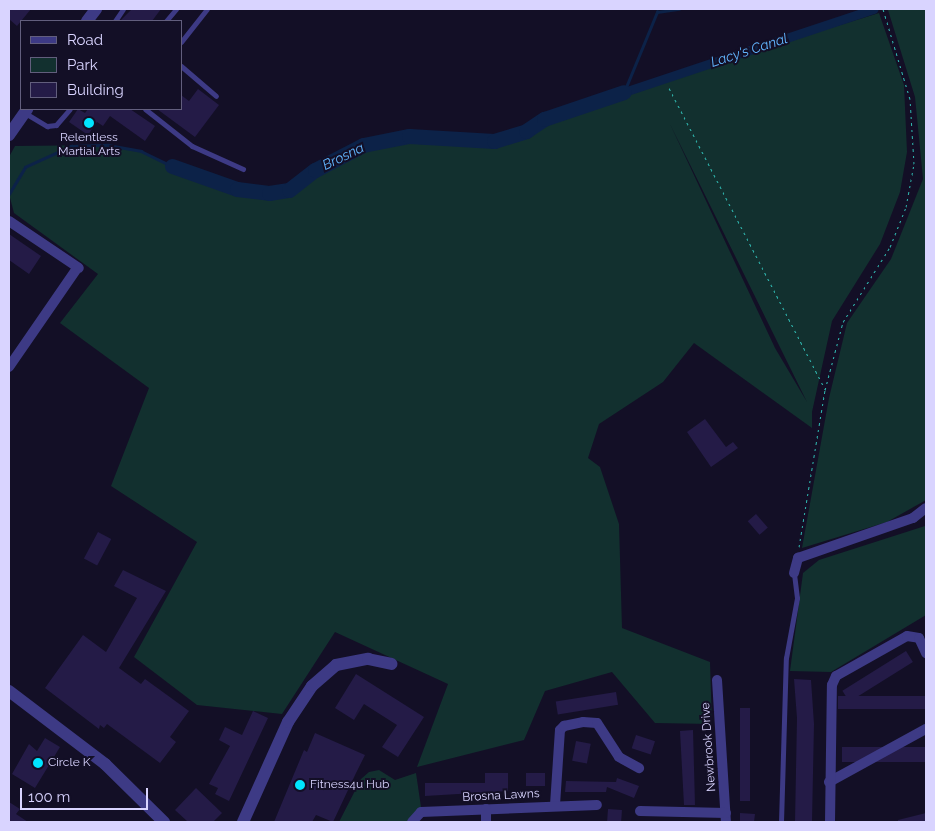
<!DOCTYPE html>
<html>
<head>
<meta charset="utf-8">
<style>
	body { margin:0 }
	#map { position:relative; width:935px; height:831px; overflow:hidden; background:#130f26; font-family:Raleway,sans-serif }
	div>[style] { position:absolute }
	.green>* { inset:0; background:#12302f }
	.stream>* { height:2.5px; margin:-1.25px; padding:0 1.25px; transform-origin:1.25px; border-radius:1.25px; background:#0c2248 }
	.canal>* { height:9px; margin:-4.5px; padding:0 4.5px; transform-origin:4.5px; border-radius:4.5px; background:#0c2248 }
	.river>* { height:15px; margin:-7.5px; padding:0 7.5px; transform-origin:7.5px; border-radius:7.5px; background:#0c2248 }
	.building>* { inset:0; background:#241b47; transform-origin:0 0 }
	.path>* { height:1px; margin-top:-0.5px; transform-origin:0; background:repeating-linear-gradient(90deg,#2fb8b0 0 2.5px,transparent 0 6.5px) }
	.service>* { height:5px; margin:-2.5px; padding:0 2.5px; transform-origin:2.5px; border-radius:2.5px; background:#3d3a85 }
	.minor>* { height:10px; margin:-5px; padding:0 5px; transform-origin:5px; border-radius:5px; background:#3d3a85 }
	.tertiary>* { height:12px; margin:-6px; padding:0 6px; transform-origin:6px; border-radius:6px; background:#3d3a85 }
	.dots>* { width:14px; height:14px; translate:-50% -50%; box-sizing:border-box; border:2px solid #130f26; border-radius:50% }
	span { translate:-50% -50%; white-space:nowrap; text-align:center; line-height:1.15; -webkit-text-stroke:4px #130f26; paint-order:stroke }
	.poi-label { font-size:12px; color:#d9d4ff }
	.left { translate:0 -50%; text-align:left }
	.street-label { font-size:12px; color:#d9d4ff }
	.water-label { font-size:14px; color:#62b6ff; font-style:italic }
	.frame { position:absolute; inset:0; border:10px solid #d9d4ff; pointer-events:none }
	.legend { position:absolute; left:20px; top:20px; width:162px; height:90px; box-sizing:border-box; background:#130f26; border:1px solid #625e7d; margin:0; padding:6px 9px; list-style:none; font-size:15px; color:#d9d4ff }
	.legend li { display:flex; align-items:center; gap:10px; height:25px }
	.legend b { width:25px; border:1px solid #625e7d }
	.scale { position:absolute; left:20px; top:788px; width:128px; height:22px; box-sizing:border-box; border:2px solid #d9d4ff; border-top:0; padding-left:6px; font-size:15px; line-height:18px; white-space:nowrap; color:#d9d4ff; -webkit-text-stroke:4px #130f26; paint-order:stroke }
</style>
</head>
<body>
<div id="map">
	<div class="green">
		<div style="clip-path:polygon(893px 9px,926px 9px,926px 500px,887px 522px,802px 548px,829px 398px,847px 323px,891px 259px,923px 179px,915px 97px,888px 10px)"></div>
		<div style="clip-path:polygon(evenodd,879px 13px,904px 85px,907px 152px,900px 192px,880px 244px,832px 321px,812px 412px,812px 428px,694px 343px,663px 382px,599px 424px,588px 458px,600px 467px,619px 524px,622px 628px,710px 662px,712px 724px,655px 723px,612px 672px,545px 691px,524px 740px,417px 767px,448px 684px,335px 632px,282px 714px,197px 705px,134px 657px,197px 542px,111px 486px,149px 388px,60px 323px,98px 274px,14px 213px,9px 194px,9px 157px,15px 146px,108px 145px,141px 151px,172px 166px,237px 189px,269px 193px,289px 190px,315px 170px,363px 145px,409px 136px,494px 141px,526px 131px,544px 119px,624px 92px,879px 13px,670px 124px,807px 402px,775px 348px,670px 124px)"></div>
		<div style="clip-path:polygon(925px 526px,926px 615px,831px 672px,790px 671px,803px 573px,819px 560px)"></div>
		<div style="clip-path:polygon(379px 770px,395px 780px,416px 773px,421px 807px,406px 822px,339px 822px,361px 779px,369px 772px)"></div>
	</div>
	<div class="stream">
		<div style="left:624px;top:92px;width:87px;rotate:-67.6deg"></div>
		<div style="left:657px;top:12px;width:22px;rotate:-8deg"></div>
		<div style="left:9px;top:194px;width:31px;rotate:-59deg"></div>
		<div style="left:25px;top:167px;width:51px;rotate:-24.5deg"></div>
		<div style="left:71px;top:146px;width:37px;rotate:-2deg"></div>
		<div style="left:108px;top:145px;width:34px;rotate:10deg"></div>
		<div style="left:141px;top:151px;width:34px;rotate:26deg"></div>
	</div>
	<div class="canal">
		<div style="left:624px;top:92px;width:263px;rotate:-18.4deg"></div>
	</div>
	<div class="river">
		<div style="left:172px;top:166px;width:69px;rotate:19.5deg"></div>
		<div style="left:237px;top:189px;width:32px;rotate:7deg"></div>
		<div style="left:269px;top:193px;width:20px;rotate:-9deg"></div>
		<div style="left:289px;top:190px;width:33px;rotate:-38deg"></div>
		<div style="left:315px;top:170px;width:54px;rotate:-27.5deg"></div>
		<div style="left:363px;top:145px;width:47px;rotate:-11.1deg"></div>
		<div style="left:409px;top:136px;width:85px;rotate:3.4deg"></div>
		<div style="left:494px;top:141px;width:34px;rotate:-17deg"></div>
		<div style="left:526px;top:131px;width:22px;rotate:-34deg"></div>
		<div style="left:544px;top:119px;width:84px;rotate:-18.6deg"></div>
	</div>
	<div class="building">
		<div style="clip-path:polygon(9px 9px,31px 9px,17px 26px,9px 19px)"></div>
		<div style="clip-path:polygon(132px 9px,161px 9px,152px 21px,120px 21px)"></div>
		<div style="clip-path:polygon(198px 89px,219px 105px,195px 137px,157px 109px,181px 109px,181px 95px,189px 101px)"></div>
		<div style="clip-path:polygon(78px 109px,85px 113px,88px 109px,130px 109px,155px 126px,145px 141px,110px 116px,103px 126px,97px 122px,88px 135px,69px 122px)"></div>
		<div style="clip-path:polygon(9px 234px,41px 256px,29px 274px,9px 260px)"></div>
		<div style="clip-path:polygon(705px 419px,726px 447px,733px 442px,738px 448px,711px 467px,687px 432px)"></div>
		<div style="left:756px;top:514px;width:18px;height:11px;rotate:49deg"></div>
		<div style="left:98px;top:532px;width:15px;height:30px;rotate:28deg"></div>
		<div style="clip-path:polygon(123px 570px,166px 591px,119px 668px,141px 684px,145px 679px,189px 711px,170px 737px,176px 742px,160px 763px,107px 724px,104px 728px,100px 725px,99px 729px,45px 688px,83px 635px,106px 652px,137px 598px,114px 586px)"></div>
		<div style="left:906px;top:651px;width:13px;height:75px;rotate:58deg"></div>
		<div style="clip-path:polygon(356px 674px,424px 717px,398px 757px,382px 747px,397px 725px,364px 704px,354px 720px,335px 708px)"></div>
		<div style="clip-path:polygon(794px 679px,811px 680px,814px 724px,812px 822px,795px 822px,797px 718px)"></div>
		<div style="left:616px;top:692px;width:13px;height:61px;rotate:81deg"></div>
		<div style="left:926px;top:696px;width:13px;height:88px;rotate:90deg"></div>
		<div style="left:740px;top:708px;width:10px;height:93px"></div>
		<div style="clip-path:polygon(253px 711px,268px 718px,229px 801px,215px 794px,218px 788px,209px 784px,230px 746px,219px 740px,225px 727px,242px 735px)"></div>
		<div style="clip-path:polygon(693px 730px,695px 805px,684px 805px,680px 731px)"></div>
		<div style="clip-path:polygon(315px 733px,365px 755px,356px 773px,333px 822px,316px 815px,312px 822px,274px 822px,304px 750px,307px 752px)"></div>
		<div style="left:636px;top:735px;width:20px;height:14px;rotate:18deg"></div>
		<div style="clip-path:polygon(45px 738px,60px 747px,35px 788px,12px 774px,29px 744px,37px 751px)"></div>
		<div style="left:576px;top:741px;width:15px;height:20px;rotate:11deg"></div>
		<div style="left:926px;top:747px;width:15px;height:84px;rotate:90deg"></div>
		<div style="clip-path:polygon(485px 773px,508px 773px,508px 791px,425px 796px,425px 783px,485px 783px)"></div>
		<div style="left:526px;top:773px;width:19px;height:13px"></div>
		<div style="clip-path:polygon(617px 778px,639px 786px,634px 798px,607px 787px,606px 792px,565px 792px,566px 781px,616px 782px)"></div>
		<div style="clip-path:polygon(196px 788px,222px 813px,213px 822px,188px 822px,175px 810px)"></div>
		<div style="clip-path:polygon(9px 802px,20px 809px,16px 814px,28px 822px,9px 822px)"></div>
		<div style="left:608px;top:809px;width:14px;height:13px;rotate:4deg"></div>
		<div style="clip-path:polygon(740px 813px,755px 814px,754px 822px,740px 822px)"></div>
		<div style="clip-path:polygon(926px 813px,926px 822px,898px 822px,898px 820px)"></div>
	</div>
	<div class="path">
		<div style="left:669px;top:88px;width:339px;rotate:62.6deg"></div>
		<div style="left:799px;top:547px;width:159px;rotate:-80.6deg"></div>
		<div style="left:825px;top:390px;width:70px;rotate:-75.2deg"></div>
		<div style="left:843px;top:322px;width:89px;rotate:-57.9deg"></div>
		<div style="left:890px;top:247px;width:43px;rotate:-68.2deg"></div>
		<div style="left:906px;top:207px;width:44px;rotate:-79.5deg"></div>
		<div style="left:914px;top:164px;width:65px;rotate:-93.5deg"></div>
		<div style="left:910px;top:99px;width:94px;rotate:-106.7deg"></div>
	</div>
	<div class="service">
		<div style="left:115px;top:21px;width:14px;rotate:-56deg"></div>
		<div style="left:166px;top:21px;width:16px;rotate:-50deg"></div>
		<div style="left:181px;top:42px;width:42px;rotate:-51.8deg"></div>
		<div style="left:181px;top:66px;width:46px;rotate:40.6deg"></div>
		<div style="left:145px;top:109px;width:60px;rotate:38.2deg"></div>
		<div style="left:192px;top:146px;width:56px;rotate:24.3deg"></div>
		<div style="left:25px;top:113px;width:26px;rotate:31deg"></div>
		<div style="left:47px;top:126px;width:9px;rotate:-6deg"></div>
		<div style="left:56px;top:125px;width:21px;rotate:-49deg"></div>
		<div style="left:781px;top:822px;width:164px;rotate:-88.3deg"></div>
		<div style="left:786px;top:658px;width:61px;rotate:-79.6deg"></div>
		<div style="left:797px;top:598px;width:25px;rotate:-97deg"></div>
	</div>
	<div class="minor">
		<div style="left:9px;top:221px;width:84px;rotate:33.9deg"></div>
		<div style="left:9px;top:367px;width:121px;rotate:-55.4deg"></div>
		<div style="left:794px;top:573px;width:16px;rotate:-75deg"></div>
		<div style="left:798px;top:558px;width:122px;rotate:-19.2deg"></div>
		<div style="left:913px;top:518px;width:16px;rotate:-38deg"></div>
		<div style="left:717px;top:680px;width:142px;rotate:86.4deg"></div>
		<div style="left:829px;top:782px;width:111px;rotate:-28.7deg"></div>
		<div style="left:555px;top:805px;width:75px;rotate:-86.2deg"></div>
		<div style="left:560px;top:730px;width:6px;rotate:-45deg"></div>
		<div style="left:564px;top:726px;width:19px;rotate:-12deg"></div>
		<div style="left:583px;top:722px;width:14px;rotate:4deg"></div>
		<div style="left:597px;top:723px;width:40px;rotate:57.1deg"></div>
		<div style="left:619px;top:757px;width:23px;rotate:29deg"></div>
		<div style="left:640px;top:811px;width:86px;rotate:1.3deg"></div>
		<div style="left:412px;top:822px;width:13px;rotate:-48deg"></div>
		<div style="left:421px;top:812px;width:176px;rotate:-2.3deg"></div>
		<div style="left:486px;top:822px;width:13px;rotate:-90deg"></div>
		<div style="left:830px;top:822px;width:137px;rotate:-89.2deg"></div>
		<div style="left:832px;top:685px;width:10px;rotate:-66deg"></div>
		<div style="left:836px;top:676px;width:81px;rotate:-29.4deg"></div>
		<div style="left:907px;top:636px;width:12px;rotate:9deg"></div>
		<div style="left:919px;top:638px;width:17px;rotate:65deg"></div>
	</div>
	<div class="tertiary">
		<div style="left:87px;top:21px;width:15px;rotate:-53deg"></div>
		<div style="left:9px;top:135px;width:32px;rotate:-55deg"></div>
		<div style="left:9px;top:691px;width:121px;rotate:37.2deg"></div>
		<div style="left:105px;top:764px;width:83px;rotate:44.5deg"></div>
		<div style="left:243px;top:822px;width:110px;rotate:-65.8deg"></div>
		<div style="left:288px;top:722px;width:43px;rotate:-56.3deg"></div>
		<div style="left:312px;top:686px;width:32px;rotate:-41deg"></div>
		<div style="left:336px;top:665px;width:33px;rotate:-11deg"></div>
		<div style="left:368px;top:659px;width:24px;rotate:12deg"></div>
	</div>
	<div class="dots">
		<div style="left:89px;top:123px;background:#00e5ff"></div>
		<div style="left:38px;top:763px;background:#00e5ff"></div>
		<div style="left:300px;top:785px;background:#00e5ff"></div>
	</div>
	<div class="poi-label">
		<span style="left:89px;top:145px">Relentless<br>Martial Arts</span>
		<span class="left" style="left:48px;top:763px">Circle K</span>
		<span class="left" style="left:310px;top:785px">Fitness4u Hub</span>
	</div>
	<div class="street-label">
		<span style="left:709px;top:747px;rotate:-94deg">Newbrook Drive</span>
		<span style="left:501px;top:796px;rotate:-3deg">Brosna Lawns</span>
	</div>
	<div class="water-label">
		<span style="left:749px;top:50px;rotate:-18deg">Lacy's Canal</span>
		<span style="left:343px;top:156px;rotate:-26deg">Brosna</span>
	</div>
	<div class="frame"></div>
	<ul class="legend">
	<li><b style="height:6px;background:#3d3a85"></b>Road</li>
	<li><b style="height:14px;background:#12302f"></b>Park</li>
	<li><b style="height:14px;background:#241b47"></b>Building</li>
	</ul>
	<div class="scale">100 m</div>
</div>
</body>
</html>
